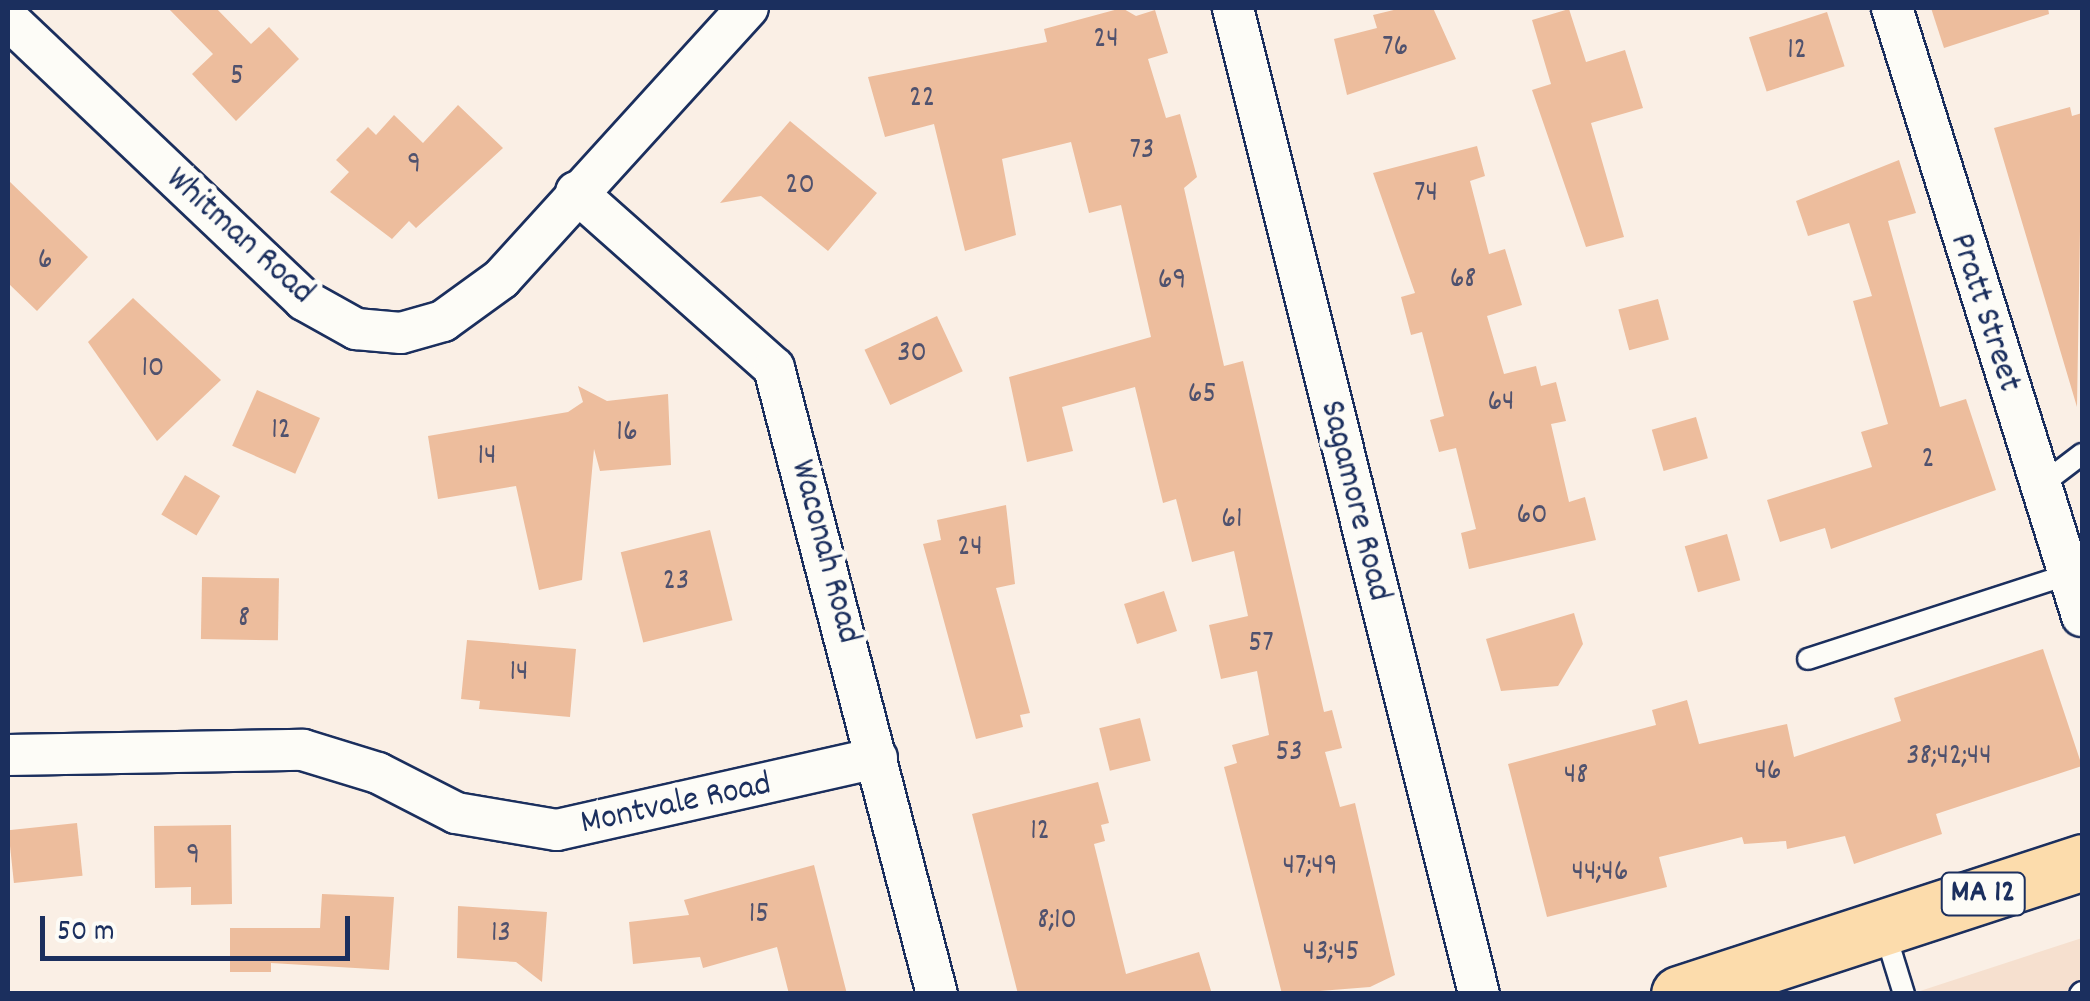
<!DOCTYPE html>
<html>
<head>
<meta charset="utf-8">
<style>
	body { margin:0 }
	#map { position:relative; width:2090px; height:1001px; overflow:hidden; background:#faefe5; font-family:Dekko,sans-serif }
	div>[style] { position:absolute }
	.built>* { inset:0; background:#f6e0cf }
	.building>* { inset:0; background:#edbd9d; transform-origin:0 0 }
	.roads { filter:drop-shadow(2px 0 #1b2f5e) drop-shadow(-2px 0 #1b2f5e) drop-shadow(0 2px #1b2f5e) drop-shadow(0 -2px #1b2f5e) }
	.service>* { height:20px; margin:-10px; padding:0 10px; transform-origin:10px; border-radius:10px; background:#fdfcf7 }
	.minor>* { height:40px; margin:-20px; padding:0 20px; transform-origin:20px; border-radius:20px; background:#fdfcf7 }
	.primary>* { height:55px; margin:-27.5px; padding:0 27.5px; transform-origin:27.5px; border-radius:27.5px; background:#fcdcac }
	span { translate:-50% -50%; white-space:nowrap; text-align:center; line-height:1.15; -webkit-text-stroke:10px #fdfcf7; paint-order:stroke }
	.number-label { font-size:30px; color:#50526e }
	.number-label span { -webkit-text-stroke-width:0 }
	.shield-label span { padding:2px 8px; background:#fdfcf7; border:2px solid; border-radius:8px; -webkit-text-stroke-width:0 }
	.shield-label { font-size:32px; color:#1b2f5e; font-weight:700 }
	.street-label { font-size:35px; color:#1b2f5e }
	.frame { position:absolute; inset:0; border:10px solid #1b2f5e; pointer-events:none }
	.scale { position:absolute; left:40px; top:916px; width:310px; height:45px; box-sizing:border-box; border:5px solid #1b2f5e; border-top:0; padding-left:12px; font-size:30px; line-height:35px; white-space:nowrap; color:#1b2f5e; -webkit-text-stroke:8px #fdfcf7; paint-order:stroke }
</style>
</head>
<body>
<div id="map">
	<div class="built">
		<div style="clip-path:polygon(2082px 938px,2082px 993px,1914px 993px)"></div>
	</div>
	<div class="building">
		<div style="clip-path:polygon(168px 8px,216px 8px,251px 44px,269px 27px,299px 59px,236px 121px,192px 74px,213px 54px)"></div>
		<div style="clip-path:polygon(1122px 8px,1136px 16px,1155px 10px,1168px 53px,1148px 59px,1166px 118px,1180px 114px,1197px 177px,1184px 188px,1224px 366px,1243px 361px,1324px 712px,1332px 710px,1342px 748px,1325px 752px,1340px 807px,1355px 803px,1395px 975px,1370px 987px,1282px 994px,1224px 767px,1237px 763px,1232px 745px,1269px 735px,1257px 671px,1221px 679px,1209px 625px,1248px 616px,1234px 551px,1192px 562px,1176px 499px,1163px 503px,1135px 387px,1062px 407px,1073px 451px,1027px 462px,1009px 377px,1151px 337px,1121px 205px,1089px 213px,1071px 142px,1002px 159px,1016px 235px,965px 251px,934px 124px,885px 137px,868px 77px,1047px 42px,1044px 29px)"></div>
		<div style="clip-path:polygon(1402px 8px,1433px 8px,1456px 59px,1347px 95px,1334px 39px,1377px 28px,1373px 15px)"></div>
		<div style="clip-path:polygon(1931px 8px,2048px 8px,2049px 14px,1944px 48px)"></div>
		<div style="clip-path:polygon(1569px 9px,1586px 62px,1625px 50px,1643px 108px,1591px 123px,1624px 237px,1586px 247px,1532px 90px,1551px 84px,1532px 20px)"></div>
		<div style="left:1827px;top:12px;width:57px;height:82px;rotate:72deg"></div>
		<div style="clip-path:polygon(458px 105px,503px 148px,416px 228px,409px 221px,392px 239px,330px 192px,349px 172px,336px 160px,368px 127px,376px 135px,394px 115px,423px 143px)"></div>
		<div style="clip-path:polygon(2070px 107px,2072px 116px,2082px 113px,2077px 407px,1994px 128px)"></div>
		<div style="clip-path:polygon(790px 121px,877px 193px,828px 251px,761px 196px,720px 203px)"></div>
		<div style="clip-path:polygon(1477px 146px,1485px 176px,1470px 181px,1489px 254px,1505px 249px,1522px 305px,1487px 316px,1504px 374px,1536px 366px,1541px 386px,1556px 382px,1566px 421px,1551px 424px,1569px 502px,1585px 497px,1596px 540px,1469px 569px,1461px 533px,1476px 529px,1456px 448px,1439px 452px,1430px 420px,1444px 416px,1422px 332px,1411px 335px,1401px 297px,1415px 293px,1373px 173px)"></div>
		<div style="clip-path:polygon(1899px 160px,1916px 213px,1888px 221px,1940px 407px,1966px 399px,1996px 490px,1831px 549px,1825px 528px,1780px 542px,1767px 500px,1872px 467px,1861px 432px,1888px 424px,1853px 301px,1872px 296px,1849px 223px,1808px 236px,1796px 201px)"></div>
		<div style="clip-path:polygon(8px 180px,88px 257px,37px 311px,8px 283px)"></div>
		<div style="clip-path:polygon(133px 298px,221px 380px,157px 441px,88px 342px)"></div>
		<div style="left:1658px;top:299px;width:42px;height:41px;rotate:75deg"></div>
		<div style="left:937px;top:316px;width:61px;height:80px;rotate:65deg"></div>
		<div style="clip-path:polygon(578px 386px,607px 401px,668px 394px,671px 465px,600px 471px,594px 449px,582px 580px,539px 590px,516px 486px,438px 499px,428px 436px,568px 412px,583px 402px)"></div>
		<div style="left:257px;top:390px;width:69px;height:61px;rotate:24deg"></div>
		<div style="left:1696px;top:417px;width:43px;height:46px;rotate:74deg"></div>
		<div style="left:185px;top:475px;width:41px;height:46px;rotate:31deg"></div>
		<div style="clip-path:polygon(1006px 505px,1015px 584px,996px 588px,1030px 713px,1020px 715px,1023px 727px,976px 739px,923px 544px,941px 540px,937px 520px)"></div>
		<div style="left:710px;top:530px;width:93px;height:92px;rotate:76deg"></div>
		<div style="left:1727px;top:534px;width:48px;height:44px;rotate:74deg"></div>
		<div style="left:202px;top:577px;width:77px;height:62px;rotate:1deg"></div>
		<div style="left:1164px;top:591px;width:42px;height:42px;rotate:72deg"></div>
		<div style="clip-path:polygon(1574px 613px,1583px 644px,1558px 686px,1501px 691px,1486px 639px)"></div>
		<div style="clip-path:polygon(467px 640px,576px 649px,570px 717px,479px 709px,480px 701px,461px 699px)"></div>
		<div style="clip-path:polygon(2043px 649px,2082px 766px,1936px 814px,1942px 834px,1854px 864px,1845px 836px,1787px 849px,1786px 841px,1744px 844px,1742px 837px,1659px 857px,1667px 887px,1547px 917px,1508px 764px,1656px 725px,1652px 710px,1687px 700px,1699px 744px,1787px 724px,1794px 757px,1901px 721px,1894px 698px)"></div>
		<div style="left:1140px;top:718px;width:44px;height:42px;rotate:76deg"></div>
		<div style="clip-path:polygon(1098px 782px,1109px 823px,1101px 825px,1105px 841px,1094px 844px,1126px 974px,1199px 952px,1212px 994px,1018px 994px,972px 814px)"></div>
		<div style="left:77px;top:823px;width:53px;height:69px;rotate:84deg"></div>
		<div style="clip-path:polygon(231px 825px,232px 904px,191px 905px,191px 887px,155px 888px,154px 826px)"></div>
		<div style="clip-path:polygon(814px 865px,847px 994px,789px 994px,777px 947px,703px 968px,700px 957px,633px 964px,629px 922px,689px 915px,684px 900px)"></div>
		<div style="clip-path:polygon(322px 894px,394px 897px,389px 970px,271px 963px,271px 972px,230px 972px,230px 928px,320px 928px)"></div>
		<div style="clip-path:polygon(458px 906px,547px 912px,542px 982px,516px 962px,457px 958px)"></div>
	</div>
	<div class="roads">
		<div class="service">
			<div style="left:2040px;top:486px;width:53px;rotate:-37.3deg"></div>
			<div style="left:1808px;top:659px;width:274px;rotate:-18deg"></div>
			<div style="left:1884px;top:929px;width:68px;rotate:72.9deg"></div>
			<div style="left:2080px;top:994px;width:3px;rotate:-45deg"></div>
		</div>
		<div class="minor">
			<div style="left:1233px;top:8px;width:1016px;rotate:75.99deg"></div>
			<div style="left:1892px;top:8px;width:637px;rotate:72.65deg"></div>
			<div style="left:8px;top:19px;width:408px;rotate:43.5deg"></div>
			<div style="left:304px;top:300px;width:60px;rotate:29.1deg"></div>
			<div style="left:356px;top:329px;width:45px;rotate:5.1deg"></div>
			<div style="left:401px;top:333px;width:44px;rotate:-15.9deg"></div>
			<div style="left:443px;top:321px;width:72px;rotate:-35.9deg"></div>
			<div style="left:501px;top:279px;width:367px;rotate:-47.7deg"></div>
			<div style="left:576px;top:192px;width:265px;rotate:41.6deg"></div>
			<div style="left:774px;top:368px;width:647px;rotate:75.41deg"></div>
			<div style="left:8px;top:755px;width:295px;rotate:-1deg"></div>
			<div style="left:303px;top:750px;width:78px;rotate:17deg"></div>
			<div style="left:378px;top:773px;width:88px;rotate:27.1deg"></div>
			<div style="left:456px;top:813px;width:102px;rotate:9.6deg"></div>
			<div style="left:557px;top:830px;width:328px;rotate:-12.7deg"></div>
		</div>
		<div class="primary">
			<div style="left:1679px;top:994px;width:424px;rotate:-18.1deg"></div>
		</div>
	</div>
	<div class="number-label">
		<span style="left:1106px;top:41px">24</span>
		<span style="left:1395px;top:49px">76</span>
		<span style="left:1797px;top:52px">12</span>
		<span style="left:237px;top:78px">5</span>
		<span style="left:922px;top:100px">22</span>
		<span style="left:1142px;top:152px">73</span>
		<span style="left:414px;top:166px">9</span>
		<span style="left:800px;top:187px">20</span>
		<span style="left:1426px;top:195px">74</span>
		<span style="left:45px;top:262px">6</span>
		<span style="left:1463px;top:281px">68</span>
		<span style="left:1172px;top:282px">69</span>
		<span style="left:912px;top:355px">30</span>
		<span style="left:153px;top:370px">10</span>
		<span style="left:1202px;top:396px">65</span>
		<span style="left:1501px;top:404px">64</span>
		<span style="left:281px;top:432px">12</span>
		<span style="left:627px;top:434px">16</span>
		<span style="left:487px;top:458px">14</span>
		<span style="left:1928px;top:461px">2</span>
		<span style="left:1532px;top:517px">60</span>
		<span style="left:1232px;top:521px">61</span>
		<span style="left:970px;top:549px">24</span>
		<span style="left:676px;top:583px">23</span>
		<span style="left:244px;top:620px">8</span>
		<span style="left:1261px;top:645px">57</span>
		<span style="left:519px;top:674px">14</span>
		<span style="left:1289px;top:754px">53</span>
		<span style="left:1949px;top:758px">38;42;44</span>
		<span style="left:1768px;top:773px">46</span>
		<span style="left:1576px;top:777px">48</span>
		<span style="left:1040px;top:833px">12</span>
		<span style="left:193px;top:857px">9</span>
		<span style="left:1310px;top:868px">47;49</span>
		<span style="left:1600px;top:874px">44;46</span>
		<span style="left:759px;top:916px">15</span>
		<span style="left:1057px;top:922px">8;10</span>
		<span style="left:501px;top:935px">13</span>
		<span style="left:1331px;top:954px">43;45</span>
	</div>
	<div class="shield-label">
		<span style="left:1983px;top:894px">MA 12</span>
	</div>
	<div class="street-label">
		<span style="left:239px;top:237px;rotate:42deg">Whitman Road</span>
		<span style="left:1984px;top:313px;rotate:72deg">Pratt Street</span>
		<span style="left:1354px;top:501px;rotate:76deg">Sagamore Road</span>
		<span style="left:824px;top:552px;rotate:75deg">Waconah Road</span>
		<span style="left:676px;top:805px;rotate:-12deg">Montvale Road</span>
	</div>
	<div class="frame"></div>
	<div class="scale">50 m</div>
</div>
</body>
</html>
